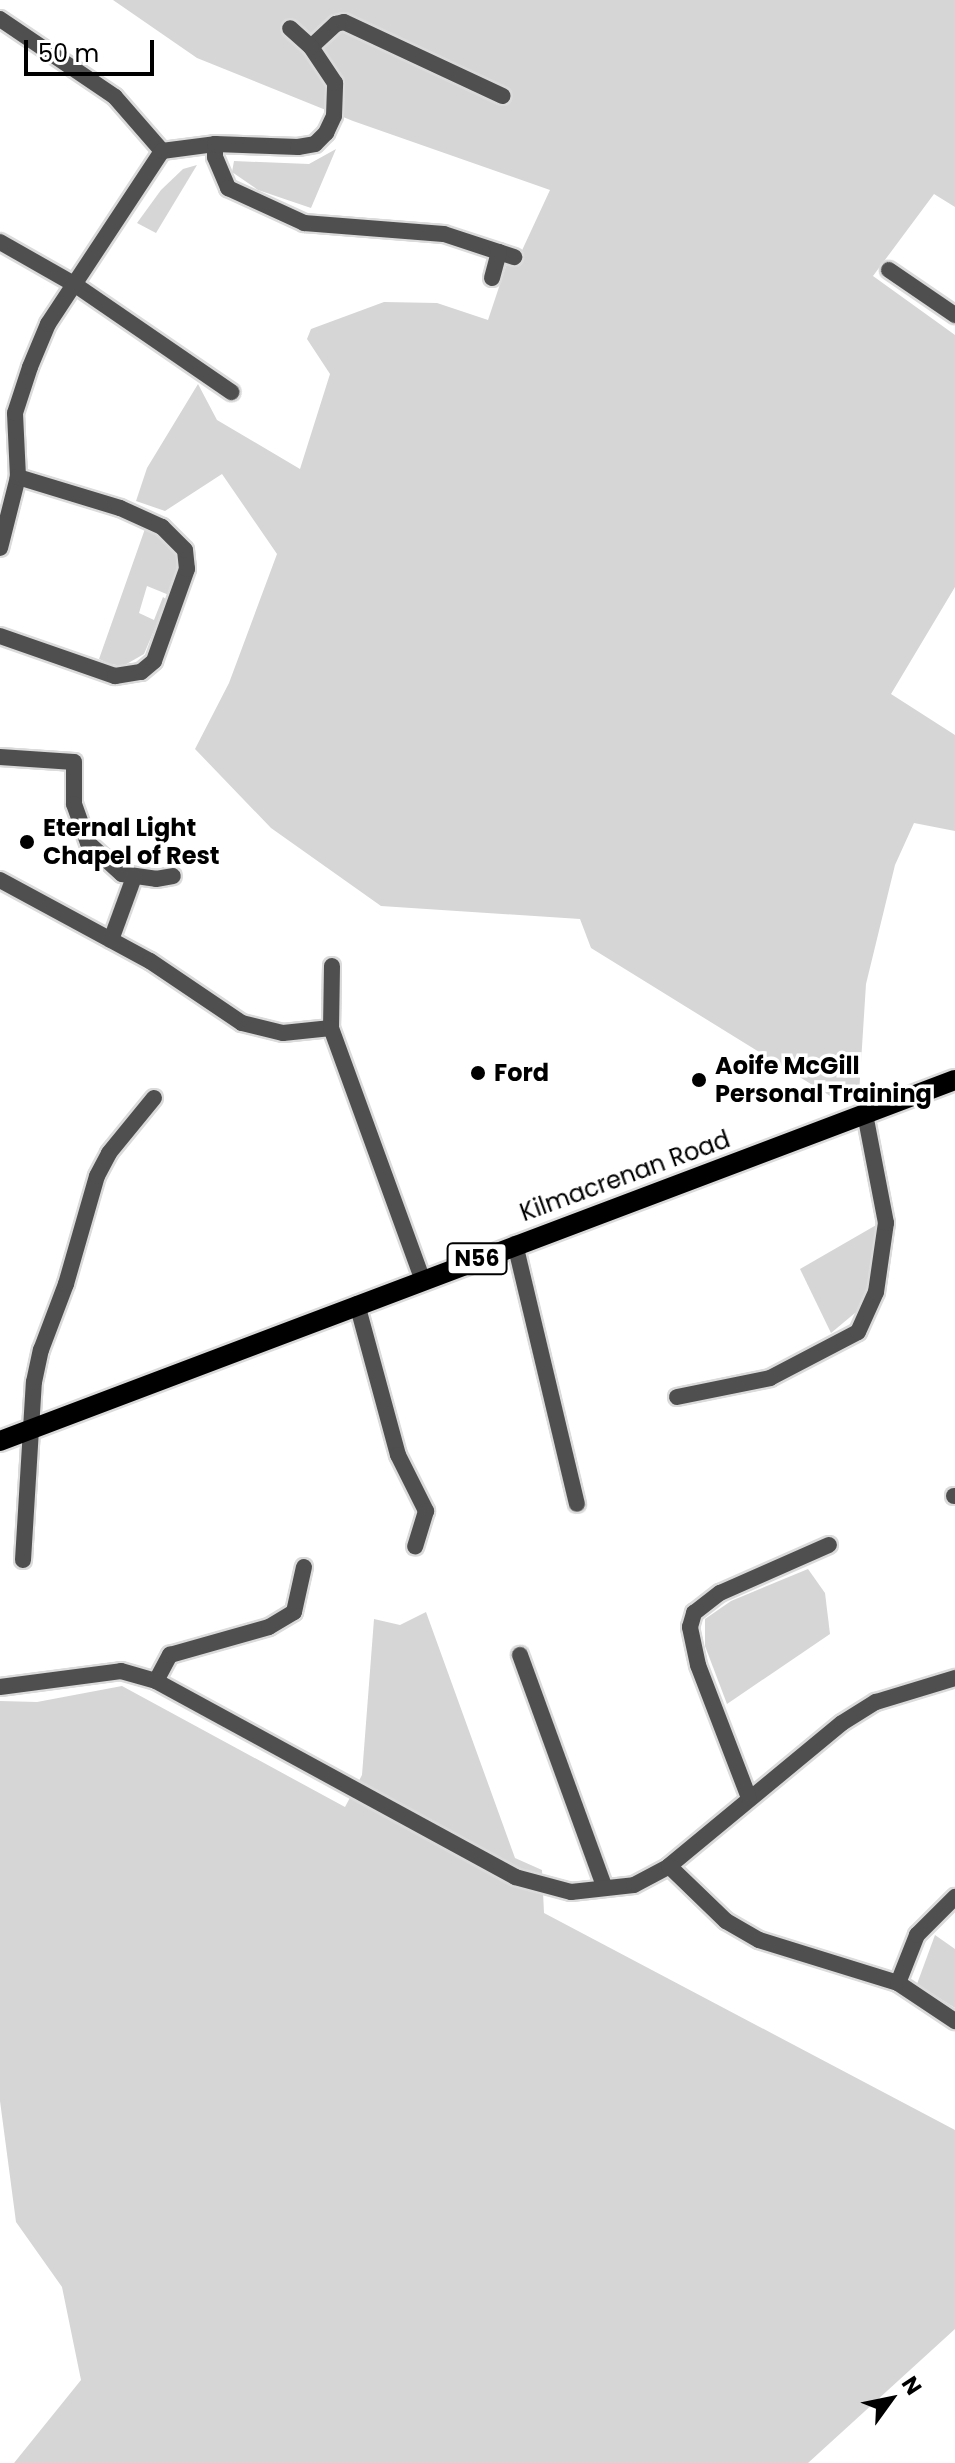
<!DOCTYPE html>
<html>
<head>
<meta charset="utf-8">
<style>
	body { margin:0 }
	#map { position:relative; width:955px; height:2463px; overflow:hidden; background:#fff; font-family:Poppins,sans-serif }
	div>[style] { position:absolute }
	.green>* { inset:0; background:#d6d6d6 }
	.roads { filter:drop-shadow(2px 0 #dbdbdb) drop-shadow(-2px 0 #dbdbdb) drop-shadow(0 2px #dbdbdb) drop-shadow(0 -2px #dbdbdb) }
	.minor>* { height:16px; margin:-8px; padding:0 8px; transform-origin:8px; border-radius:8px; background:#4f4f4f }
	.primary>* { height:20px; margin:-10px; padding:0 10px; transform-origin:10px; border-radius:10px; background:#000 }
	.dots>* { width:22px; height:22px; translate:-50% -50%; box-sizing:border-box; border:4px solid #fff; border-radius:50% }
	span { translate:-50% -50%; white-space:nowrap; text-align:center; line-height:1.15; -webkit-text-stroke:7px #fff; paint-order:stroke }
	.shield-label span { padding:2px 6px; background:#fff; border:2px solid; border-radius:6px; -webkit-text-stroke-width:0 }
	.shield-label { font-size:22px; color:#000; font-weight:700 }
	.poi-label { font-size:24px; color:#000; font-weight:700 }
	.left { translate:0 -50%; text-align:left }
	.street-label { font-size:24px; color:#000 }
	.north { position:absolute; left:851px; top:2359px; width:80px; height:80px; -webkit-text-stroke:6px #fff; paint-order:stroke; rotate:57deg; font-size:22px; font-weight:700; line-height:32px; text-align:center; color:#000 }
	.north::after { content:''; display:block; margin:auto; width:28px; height:36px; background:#000; clip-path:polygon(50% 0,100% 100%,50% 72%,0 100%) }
	.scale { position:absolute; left:24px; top:40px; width:130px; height:36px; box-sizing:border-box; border:4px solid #000; border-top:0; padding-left:10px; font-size:24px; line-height:28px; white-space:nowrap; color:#000; -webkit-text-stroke:6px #fff; paint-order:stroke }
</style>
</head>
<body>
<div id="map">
	<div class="green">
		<div style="clip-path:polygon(113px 0,955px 0,955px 207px,934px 194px,873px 276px,955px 335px,955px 587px,891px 694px,955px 735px,955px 831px,914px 823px,895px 865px,866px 984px,859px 1094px,840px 1102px,591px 948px,580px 919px,381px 906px,271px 828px,195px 749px,229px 683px,277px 554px,222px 474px,165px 511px,136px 501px,147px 468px,198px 384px,217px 420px,300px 469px,330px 374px,307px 339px,311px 329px,384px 302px,437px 303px,488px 320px,506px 266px,518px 259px,550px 190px,353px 121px,197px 58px)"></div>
		<div style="clip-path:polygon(336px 149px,311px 208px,258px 190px,232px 172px,234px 161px,309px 164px)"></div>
		<div style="clip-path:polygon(197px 165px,156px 233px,137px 223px,161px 190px,183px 169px)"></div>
		<div style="clip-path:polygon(146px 526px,178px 549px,176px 577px,169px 595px,147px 586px,139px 613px,154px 620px,163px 597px,167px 600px,144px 654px,123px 666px,110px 664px,99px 659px)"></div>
		<div style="clip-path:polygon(878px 1224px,870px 1288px,861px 1308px,831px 1333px,800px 1269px)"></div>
		<div style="clip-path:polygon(808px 1569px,825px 1593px,830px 1634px,727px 1704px,705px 1646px,705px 1619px,731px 1601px)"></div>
		<div style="clip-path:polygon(426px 1612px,515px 1858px,542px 1870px,544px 1913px,955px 2130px,955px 2329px,808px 2463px,14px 2463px,81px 2380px,62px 2287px,16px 2222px,0 2101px,0 1701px,37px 1702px,122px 1686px,345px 1807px,362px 1775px,374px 1619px,400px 1625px)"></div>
		<div style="clip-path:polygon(935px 1935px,955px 1949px,955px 2008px,917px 1984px)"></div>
	</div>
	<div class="roads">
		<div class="minor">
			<div style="left:0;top:19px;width:139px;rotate:34.1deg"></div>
			<div style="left:115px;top:97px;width:72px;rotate:49deg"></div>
			<div style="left:311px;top:47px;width:34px;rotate:-43deg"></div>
			<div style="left:336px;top:24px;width:8px;rotate:-14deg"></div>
			<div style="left:344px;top:22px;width:175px;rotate:25deg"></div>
			<div style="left:215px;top:144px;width:13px;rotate:90deg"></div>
			<div style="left:215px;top:157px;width:34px;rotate:67deg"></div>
			<div style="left:228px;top:188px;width:84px;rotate:24.7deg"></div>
			<div style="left:304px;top:223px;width:140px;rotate:4.5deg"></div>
			<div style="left:444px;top:234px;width:74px;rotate:18.2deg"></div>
			<div style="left:0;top:242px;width:85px;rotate:29.6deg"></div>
			<div style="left:74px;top:284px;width:191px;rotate:34.5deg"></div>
			<div style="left:889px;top:270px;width:80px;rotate:34.3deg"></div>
			<div style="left:492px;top:278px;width:27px;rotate:-75deg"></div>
			<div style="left:0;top:548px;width:73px;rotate:-75.8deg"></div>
			<div style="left:18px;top:477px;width:64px;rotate:-92.7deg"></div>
			<div style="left:15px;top:413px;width:48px;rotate:-71.9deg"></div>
			<div style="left:30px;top:367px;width:47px;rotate:-67.3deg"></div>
			<div style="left:48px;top:324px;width:207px;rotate:-56.6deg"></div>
			<div style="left:162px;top:151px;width:53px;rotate:-7.5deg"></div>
			<div style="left:215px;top:144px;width:83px;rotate:2.1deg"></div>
			<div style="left:298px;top:147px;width:17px;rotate:-10deg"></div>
			<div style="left:315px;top:144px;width:16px;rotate:-45deg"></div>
			<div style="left:326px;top:133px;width:19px;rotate:-65deg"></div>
			<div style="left:334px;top:116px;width:33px;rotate:-88deg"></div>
			<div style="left:335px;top:83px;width:43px;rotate:-123.7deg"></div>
			<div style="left:311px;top:47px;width:28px;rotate:-138deg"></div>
			<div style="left:0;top:636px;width:122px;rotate:19.2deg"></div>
			<div style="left:115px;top:676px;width:26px;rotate:-9deg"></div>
			<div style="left:141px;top:672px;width:17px;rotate:-40deg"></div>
			<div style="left:154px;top:661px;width:98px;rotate:-70.3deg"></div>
			<div style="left:187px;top:569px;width:19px;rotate:-96deg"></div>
			<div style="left:185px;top:550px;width:33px;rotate:-135deg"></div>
			<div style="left:162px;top:527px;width:46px;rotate:-155.7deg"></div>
			<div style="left:120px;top:508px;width:107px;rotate:-163.1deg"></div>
			<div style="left:0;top:757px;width:74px;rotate:3.9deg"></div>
			<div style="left:74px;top:762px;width:42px;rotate:90deg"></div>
			<div style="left:74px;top:804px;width:41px;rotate:70.3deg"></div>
			<div style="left:88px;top:843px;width:46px;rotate:42.4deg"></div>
			<div style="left:122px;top:874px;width:34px;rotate:8deg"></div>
			<div style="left:156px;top:879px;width:17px;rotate:-10deg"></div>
			<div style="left:0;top:880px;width:170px;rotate:28.4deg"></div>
			<div style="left:150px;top:961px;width:111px;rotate:34deg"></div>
			<div style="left:242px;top:1023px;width:42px;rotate:13.7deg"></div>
			<div style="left:283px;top:1033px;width:48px;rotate:-5.9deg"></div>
			<div style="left:111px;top:940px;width:67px;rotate:-69.9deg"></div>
			<div style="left:332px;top:966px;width:62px;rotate:90.9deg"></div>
			<div style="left:331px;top:1028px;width:266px;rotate:70deg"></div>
			<div style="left:515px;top:1244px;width:267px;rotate:76.6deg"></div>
			<div style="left:357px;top:1304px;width:156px;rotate:74.8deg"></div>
			<div style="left:398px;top:1455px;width:63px;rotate:63.4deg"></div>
			<div style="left:426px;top:1511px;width:37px;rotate:107deg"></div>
			<div style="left:677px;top:1397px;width:95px;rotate:-11.5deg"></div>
			<div style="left:770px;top:1378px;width:99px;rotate:-27.6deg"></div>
			<div style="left:858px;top:1332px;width:44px;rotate:-65.8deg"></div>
			<div style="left:876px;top:1292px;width:70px;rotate:-81.8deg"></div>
			<div style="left:886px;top:1223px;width:111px;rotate:-100.9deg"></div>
			<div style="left:954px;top:1496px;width:1px"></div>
			<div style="left:23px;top:1560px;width:178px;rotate:-86.5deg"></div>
			<div style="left:34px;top:1382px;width:33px;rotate:-78deg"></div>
			<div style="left:41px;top:1350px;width:71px;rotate:-69.3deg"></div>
			<div style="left:66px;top:1284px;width:112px;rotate:-74deg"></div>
			<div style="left:97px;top:1176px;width:26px;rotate:-62deg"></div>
			<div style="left:109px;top:1153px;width:71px;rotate:-50.7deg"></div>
			<div style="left:520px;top:1655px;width:246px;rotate:70deg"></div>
			<div style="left:156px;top:1681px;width:30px;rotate:-62deg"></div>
			<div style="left:170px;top:1655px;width:103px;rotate:-15.8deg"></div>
			<div style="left:269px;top:1627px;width:29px;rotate:-31deg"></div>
			<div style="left:294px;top:1612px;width:46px;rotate:-77.5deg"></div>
			<div style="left:0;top:1687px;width:122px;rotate:-7.5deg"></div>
			<div style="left:121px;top:1671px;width:36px;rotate:16deg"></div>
			<div style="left:156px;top:1681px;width:409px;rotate:28.6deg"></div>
			<div style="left:515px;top:1877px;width:58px;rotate:15deg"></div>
			<div style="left:571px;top:1892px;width:63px;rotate:-6.3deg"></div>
			<div style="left:634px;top:1885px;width:40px;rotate:-28deg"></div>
			<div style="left:669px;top:1866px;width:224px;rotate:-39.6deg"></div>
			<div style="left:842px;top:1723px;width:40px;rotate:-32deg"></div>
			<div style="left:876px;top:1702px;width:83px;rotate:-16.9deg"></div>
			<div style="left:749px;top:1798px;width:142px;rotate:-111deg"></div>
			<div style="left:698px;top:1665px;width:39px;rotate:-102deg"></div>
			<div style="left:690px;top:1627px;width:15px;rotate:-74deg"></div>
			<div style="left:694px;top:1613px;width:33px;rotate:-38deg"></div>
			<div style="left:720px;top:1593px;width:119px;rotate:-23.8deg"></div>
			<div style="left:669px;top:1866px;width:79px;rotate:44deg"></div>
			<div style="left:726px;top:1921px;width:38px;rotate:30deg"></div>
			<div style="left:759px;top:1940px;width:145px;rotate:17.2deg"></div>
			<div style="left:898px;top:1983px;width:69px;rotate:33.7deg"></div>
			<div style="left:898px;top:1983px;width:52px;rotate:-68.4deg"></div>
			<div style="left:917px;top:1935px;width:54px;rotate:-45deg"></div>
		</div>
		<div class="primary">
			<div style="left:0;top:1441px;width:1021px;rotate:-20.71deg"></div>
		</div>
	</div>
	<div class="dots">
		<div style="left:27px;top:842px;background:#000"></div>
		<div style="left:478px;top:1073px;background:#000"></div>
		<div style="left:699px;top:1080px;background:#000"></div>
	</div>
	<div class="shield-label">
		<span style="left:477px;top:1259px">N56</span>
	</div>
	<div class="poi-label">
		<span class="left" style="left:43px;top:842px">Eternal Light<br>Chapel of Rest</span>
		<span class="left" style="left:715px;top:1080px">Aoife McGill<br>Personal Training</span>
		<span class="left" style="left:494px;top:1073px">Ford</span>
	</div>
	<div class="street-label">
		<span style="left:625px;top:1176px;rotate:-20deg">Kilmacrenan Road</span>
	</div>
	<div class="north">N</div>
	<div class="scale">50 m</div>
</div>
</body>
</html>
